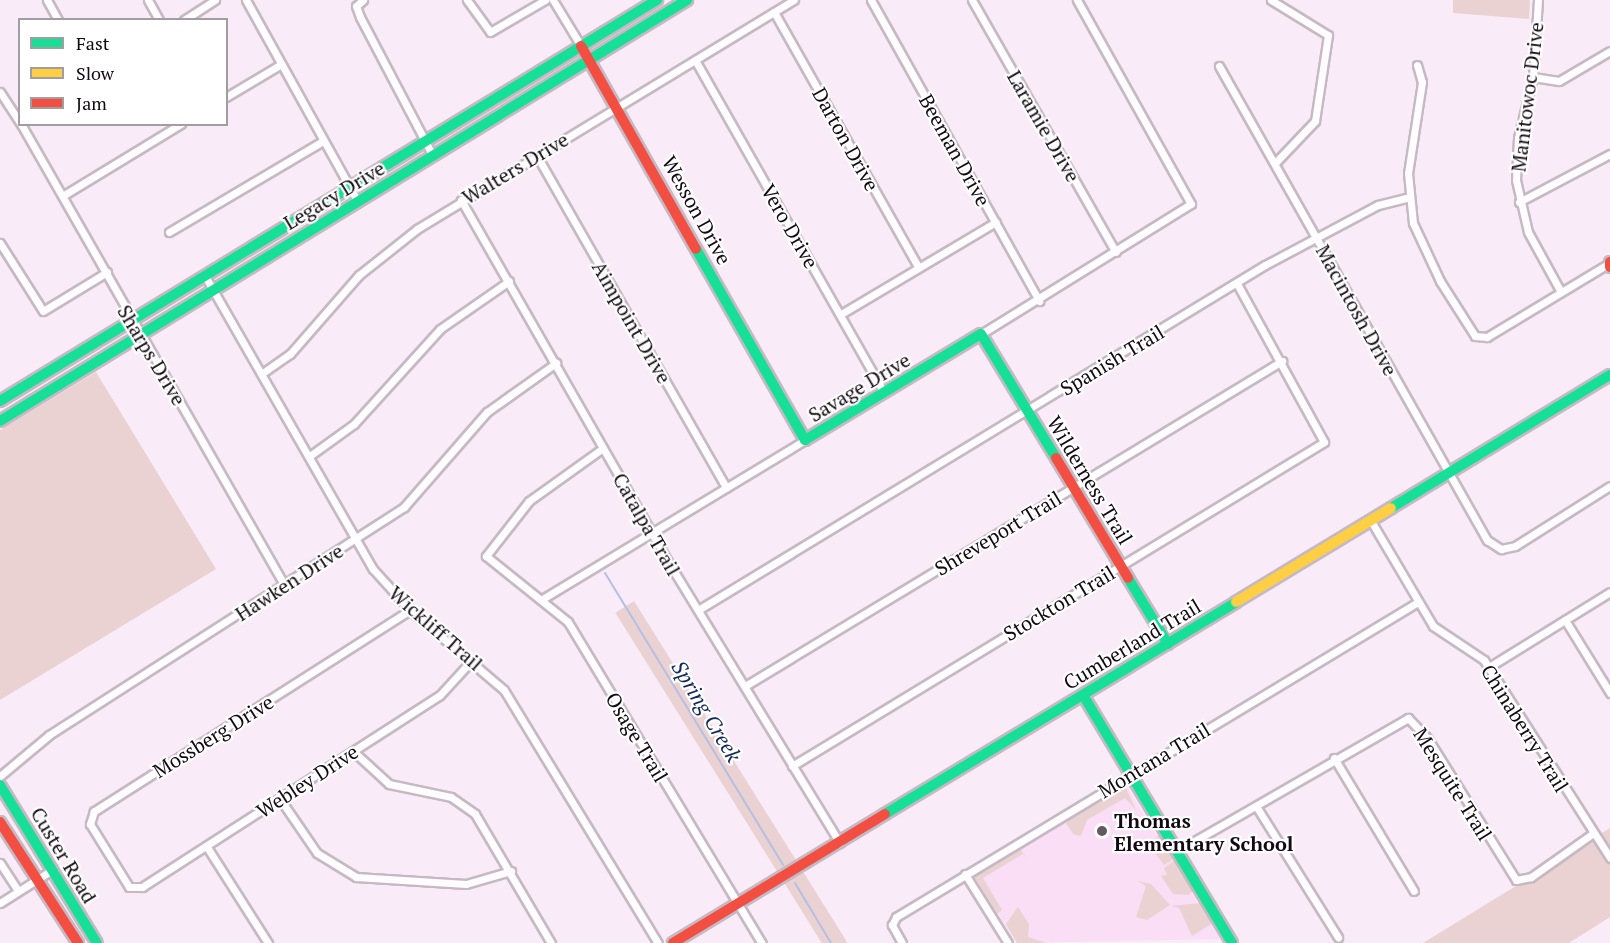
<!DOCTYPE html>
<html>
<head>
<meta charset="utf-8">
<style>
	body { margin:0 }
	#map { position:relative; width:1610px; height:943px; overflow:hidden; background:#f9ebf7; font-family:"PT Serif",serif }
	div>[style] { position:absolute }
	.built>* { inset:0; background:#f9def5 }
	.green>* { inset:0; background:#ebd2d2; transform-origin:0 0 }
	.stream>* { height:2px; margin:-1px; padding:0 1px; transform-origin:1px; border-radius:1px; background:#b4bfe3 }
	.roads { filter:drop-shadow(2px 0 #c5b9c3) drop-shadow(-2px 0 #c5b9c3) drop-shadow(0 2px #c5b9c3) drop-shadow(0 -2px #c5b9c3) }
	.street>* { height:7px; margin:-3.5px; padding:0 3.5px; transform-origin:3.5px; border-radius:3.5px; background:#fefcfe }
	.fast>* { height:10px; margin:-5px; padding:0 5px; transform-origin:5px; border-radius:5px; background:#16e098 }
	.slow>* { height:10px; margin:-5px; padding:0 5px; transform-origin:5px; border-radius:5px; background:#ffcf43 }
	.jam>* { height:10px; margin:-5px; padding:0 5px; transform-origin:5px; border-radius:5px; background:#f24e42 }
	.dots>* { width:16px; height:16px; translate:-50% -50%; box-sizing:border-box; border:3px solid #fff; border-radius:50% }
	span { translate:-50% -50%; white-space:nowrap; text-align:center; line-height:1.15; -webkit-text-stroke:4.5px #fff; paint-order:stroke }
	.street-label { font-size:20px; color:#130912 }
	.poi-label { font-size:20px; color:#130912; font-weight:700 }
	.left { translate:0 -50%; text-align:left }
	.water-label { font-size:21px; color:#14285e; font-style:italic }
	.legend { position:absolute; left:18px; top:18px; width:210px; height:108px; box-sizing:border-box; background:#fff; border:2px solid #a19da0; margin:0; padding:8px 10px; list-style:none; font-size:18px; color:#130912 }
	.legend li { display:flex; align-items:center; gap:12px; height:30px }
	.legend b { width:30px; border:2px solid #a19da0 }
</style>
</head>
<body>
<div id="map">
	<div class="built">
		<div style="clip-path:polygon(1126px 785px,1220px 939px,1016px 943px,975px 877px)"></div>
	</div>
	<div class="green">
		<div style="clip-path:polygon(1453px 0,1530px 0,1529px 19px,1453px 13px)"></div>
		<div style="clip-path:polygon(96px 372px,216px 569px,0 700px,0 430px)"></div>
		<div style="left:634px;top:601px;width:402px;height:22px;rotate:58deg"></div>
		<div style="clip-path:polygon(1124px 784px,1136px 810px,1125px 798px,1087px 820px,1081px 836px,1073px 834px,1066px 823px,1071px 816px)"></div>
		<div style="clip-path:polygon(1610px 828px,1610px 917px,1569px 943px,1423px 943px)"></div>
		<div style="clip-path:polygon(1158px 835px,1174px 859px,1164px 865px,1155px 853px,1148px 853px)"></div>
		<div style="clip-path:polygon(1019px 847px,1027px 859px,1023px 854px,983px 878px,1002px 910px,997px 914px,974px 876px)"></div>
		<div style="clip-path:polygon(1175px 860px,1193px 891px,1188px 895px,1173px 894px,1161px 876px,1167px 875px,1164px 868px)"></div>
		<div style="clip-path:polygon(1137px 881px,1151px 884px,1170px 905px,1147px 920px,1136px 917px,1146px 886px)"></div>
		<div style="clip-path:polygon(1200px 903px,1213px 923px,1192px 936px,1179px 908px,1171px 906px)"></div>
		<div style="clip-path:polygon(1018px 907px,1029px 924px,1028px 937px,1046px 943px,1017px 943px,1006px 924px)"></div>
	</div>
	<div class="stream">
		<div style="left:605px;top:573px;width:342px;rotate:58.6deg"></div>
		<div style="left:795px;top:883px;width:70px;rotate:59deg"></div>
	</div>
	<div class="roads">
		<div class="street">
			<div style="left:47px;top:0;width:23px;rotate:61deg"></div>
			<div style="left:148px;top:0;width:23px;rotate:61deg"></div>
			<div style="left:246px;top:0;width:231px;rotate:61deg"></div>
			<div style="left:363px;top:0;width:9px;rotate:139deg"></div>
			<div style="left:356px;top:6px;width:12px;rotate:70deg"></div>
			<div style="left:360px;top:17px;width:157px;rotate:62.3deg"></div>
			<div style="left:467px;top:0;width:39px;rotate:54deg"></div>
			<div style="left:490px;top:32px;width:64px;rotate:-30.2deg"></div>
			<div style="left:553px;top:0;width:54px;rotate:58.7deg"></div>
			<div style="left:871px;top:0;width:345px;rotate:60.8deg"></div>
			<div style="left:972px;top:0;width:290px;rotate:60.3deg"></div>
			<div style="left:1271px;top:0;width:67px;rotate:31.6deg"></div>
			<div style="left:1328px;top:35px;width:87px;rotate:98.6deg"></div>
			<div style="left:1315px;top:121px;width:58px;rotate:133.6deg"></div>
			<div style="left:1538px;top:0;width:77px;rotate:93.7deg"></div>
			<div style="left:1533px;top:77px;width:63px;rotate:103.8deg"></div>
			<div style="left:1518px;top:138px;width:42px;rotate:92.7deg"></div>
			<div style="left:1516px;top:180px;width:53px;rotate:77deg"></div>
			<div style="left:1528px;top:232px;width:68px;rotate:61.2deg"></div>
			<div style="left:774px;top:12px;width:293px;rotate:60.5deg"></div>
			<div style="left:184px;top:20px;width:37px;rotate:-33deg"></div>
			<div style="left:695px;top:60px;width:383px;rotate:60.4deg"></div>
			<div style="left:1417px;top:65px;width:18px;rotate:74deg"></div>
			<div style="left:1422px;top:82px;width:92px;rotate:98.7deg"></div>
			<div style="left:1408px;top:173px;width:50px;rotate:84.3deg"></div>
			<div style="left:1413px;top:223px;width:64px;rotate:65deg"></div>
			<div style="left:1440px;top:281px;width:65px;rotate:57.5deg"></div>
			<div style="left:1475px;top:336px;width:12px;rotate:5deg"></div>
			<div style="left:1487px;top:337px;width:141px;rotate:-31.1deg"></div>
			<div style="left:1219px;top:66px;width:545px;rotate:60.52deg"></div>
			<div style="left:1487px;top:540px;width:17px;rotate:33deg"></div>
			<div style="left:1501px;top:549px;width:14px;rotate:-12deg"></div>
			<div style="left:1515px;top:546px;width:112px;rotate:-32.3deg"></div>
			<div style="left:1533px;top:77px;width:26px;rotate:9deg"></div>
			<div style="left:1559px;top:81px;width:59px;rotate:-30.5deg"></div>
			<div style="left:0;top:92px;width:37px;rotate:57deg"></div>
			<div style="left:226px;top:97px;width:63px;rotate:-30.7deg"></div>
			<div style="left:21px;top:124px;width:532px;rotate:60.26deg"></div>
			<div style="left:537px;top:156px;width:382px;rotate:60.3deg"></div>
			<div style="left:64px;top:195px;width:137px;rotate:-31.3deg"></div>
			<div style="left:461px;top:200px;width:424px;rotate:60.2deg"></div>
			<div style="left:672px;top:568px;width:322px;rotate:58.6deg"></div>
			<div style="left:1519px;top:202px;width:103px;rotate:-27.8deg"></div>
			<div style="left:169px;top:232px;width:179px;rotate:-30.6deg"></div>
			<div style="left:0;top:243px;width:80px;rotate:57.7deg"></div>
			<div style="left:43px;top:311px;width:75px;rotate:-31.4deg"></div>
			<div style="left:205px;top:276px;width:338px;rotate:60.2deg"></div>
			<div style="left:373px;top:569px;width:55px;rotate:47.9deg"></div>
			<div style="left:410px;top:610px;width:123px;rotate:40.4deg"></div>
			<div style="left:504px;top:690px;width:296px;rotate:58.7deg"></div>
			<div style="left:841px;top:314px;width:180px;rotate:-30.7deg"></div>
			<div style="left:981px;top:334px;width:247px;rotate:-31.8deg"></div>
			<div style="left:1191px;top:204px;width:234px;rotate:-119.2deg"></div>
			<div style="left:264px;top:372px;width:32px;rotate:-35deg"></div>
			<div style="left:290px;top:354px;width:105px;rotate:-48.9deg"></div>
			<div style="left:359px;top:275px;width:74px;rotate:-38.4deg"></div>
			<div style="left:417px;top:229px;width:441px;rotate:-31.3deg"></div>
			<div style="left:603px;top:448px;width:91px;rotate:144.4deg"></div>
			<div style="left:529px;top:501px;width:70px;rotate:128deg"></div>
			<div style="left:486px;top:556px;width:105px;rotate:38.8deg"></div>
			<div style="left:568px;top:622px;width:375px;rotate:58.9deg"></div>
			<div style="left:311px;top:455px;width:53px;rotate:-35.8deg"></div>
			<div style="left:354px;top:424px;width:128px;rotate:-47.8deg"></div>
			<div style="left:440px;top:329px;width:84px;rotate:-34.8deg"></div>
			<div style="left:1371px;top:521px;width:122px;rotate:59.4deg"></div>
			<div style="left:1433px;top:626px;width:61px;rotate:33.7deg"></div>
			<div style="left:1484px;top:660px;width:235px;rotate:57.5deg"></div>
			<div style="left:544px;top:598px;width:305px;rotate:-31.2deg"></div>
			<div style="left:410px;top:610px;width:375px;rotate:147.5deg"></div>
			<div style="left:94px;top:811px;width:14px;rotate:107deg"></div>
			<div style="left:90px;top:824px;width:74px;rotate:58.2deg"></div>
			<div style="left:129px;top:887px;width:13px"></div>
			<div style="left:142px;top:887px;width:354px;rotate:-32.8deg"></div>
			<div style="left:440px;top:695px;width:47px;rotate:-47.6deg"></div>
			<div style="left:698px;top:610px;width:664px;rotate:-31.32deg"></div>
			<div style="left:1265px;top:265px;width:128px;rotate:-28deg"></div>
			<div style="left:1378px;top:205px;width:32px;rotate:-14deg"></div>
			<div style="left:1565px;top:620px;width:86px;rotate:58.3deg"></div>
			<div style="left:1489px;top:667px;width:142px;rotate:-31.8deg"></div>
			<div style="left:745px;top:686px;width:628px;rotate:-31.18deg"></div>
			<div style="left:353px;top:751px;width:49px;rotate:42.5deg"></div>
			<div style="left:389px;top:784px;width:63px;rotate:11.8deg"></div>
			<div style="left:451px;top:797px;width:29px;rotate:35deg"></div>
			<div style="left:475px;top:814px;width:150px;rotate:59.5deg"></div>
			<div style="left:1334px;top:758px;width:155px;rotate:59deg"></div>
			<div style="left:792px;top:766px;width:623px;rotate:-31.34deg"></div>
			<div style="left:1324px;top:442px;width:180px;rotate:-118.8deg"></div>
			<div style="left:0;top:776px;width:64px;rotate:-39.9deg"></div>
			<div style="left:49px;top:735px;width:422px;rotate:-32.7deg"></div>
			<div style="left:404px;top:507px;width:126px;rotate:-48.9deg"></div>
			<div style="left:487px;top:412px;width:85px;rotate:-35.4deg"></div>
			<div style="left:280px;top:799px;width:65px;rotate:55.6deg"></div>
			<div style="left:317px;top:853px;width:46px;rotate:31.6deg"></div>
			<div style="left:356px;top:877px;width:110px;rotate:3.6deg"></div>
			<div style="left:466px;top:884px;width:47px;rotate:-16.1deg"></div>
			<div style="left:1256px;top:806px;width:155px;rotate:58deg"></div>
			<div style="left:207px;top:847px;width:114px;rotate:57.6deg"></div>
			<div style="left:1177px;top:851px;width:267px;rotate:-29.9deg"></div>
			<div style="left:1408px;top:718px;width:29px;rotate:46deg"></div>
			<div style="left:1428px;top:739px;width:166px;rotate:58deg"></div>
			<div style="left:1516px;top:880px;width:15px;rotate:-11deg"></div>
			<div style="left:1531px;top:877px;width:75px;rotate:-35.2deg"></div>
			<div style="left:0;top:863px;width:33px;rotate:57deg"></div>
			<div style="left:965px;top:874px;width:81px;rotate:58.1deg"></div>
			<div style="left:0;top:903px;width:62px;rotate:-32.4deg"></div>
			<div style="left:902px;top:943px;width:21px;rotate:-119deg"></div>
			<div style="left:892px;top:925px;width:9px;rotate:-63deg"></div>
			<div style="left:896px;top:917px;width:610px;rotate:-31.11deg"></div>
		</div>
		<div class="fast">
			<div style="left:696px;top:249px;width:220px;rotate:60.3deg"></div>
			<div style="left:805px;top:440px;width:205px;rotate:-31.1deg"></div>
			<div style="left:981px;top:334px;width:145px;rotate:58.8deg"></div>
			<div style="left:0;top:401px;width:770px;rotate:-31.4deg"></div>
			<div style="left:0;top:421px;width:806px;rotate:-31.5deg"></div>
			<div style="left:1391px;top:508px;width:256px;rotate:-31.3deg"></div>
			<div style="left:1128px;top:578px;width:77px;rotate:58.8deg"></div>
			<div style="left:1083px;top:695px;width:289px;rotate:59deg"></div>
			<div style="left:0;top:785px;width:185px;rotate:58.5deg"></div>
			<div style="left:885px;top:814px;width:410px;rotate:-31.1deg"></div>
		</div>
		<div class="slow">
			<div style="left:1236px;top:602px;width:181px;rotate:-31.2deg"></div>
		</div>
		<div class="jam">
			<div style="left:581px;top:46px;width:233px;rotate:60.5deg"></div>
			<div style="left:1610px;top:262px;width:5px;rotate:90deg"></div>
			<div style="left:1056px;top:458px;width:140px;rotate:59deg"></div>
			<div style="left:0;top:822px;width:144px;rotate:57.2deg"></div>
			<div style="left:673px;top:943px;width:248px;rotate:-31.3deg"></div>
		</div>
	</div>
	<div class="dots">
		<div style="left:1102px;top:831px;background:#645862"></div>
	</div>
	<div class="street-label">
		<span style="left:1527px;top:97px;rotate:-83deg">Manitowoc Drive</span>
		<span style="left:1044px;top:126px;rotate:60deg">Laramie Drive</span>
		<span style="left:846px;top:139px;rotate:61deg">Darton Drive</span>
		<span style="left:955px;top:150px;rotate:61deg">Beeman Drive</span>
		<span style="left:515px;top:168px;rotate:-31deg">Walters Drive</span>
		<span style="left:334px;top:195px;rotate:-31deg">Legacy Drive</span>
		<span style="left:697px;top:210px;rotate:61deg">Wesson Drive</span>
		<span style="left:790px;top:226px;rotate:60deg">Vero Drive</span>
		<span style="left:1357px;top:310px;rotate:61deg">Macintosh Drive</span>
		<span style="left:632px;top:322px;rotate:60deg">Aimpoint Drive</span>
		<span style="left:152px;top:355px;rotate:59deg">Sharps Drive</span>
		<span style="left:1112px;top:360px;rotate:-31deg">Spanish Trail</span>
		<span style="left:859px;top:387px;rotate:-31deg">Savage Drive</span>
		<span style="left:1090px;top:480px;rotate:59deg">Wilderness Trail</span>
		<span style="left:647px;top:524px;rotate:60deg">Catalpa Trail</span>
		<span style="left:998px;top:533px;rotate:-31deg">Shreveport Trail</span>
		<span style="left:289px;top:582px;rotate:-33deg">Hawken Drive</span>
		<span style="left:1059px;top:603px;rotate:-31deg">Stockton Trail</span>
		<span style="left:436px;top:628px;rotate:41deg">Wickliff Trail</span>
		<span style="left:1132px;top:644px;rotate:-31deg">Cumberland Trail</span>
		<span style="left:1525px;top:728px;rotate:58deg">Chinaberry Trail</span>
		<span style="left:213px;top:736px;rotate:-32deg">Mossberg Drive</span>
		<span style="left:637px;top:737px;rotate:59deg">Osage Trail</span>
		<span style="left:1154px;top:760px;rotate:-31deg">Montana Trail</span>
		<span style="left:307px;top:781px;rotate:-33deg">Webley Drive</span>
		<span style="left:1453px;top:784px;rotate:58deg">Mesquite Trail</span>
		<span style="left:64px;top:855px;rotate:59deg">Custer Road</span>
	</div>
	<div class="poi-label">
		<span class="left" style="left:1114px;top:832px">Thomas<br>Elementary School</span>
	</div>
	<div class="water-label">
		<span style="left:707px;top:711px;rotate:59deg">Spring Creek</span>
	</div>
	<ul class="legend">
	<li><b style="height:8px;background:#16e098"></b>Fast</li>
	<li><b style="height:8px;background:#ffcf43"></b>Slow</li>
	<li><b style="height:8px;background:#f24e42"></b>Jam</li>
	</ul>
</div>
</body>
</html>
